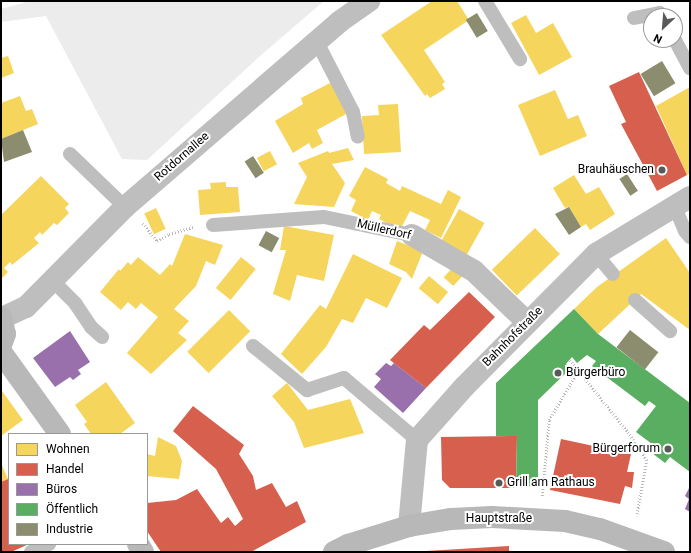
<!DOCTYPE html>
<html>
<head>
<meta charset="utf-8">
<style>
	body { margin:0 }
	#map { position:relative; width:691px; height:553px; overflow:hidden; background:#fff; font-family:Roboto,sans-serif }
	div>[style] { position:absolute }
	.green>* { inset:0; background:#ececec }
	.homes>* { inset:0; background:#f6d55c; transform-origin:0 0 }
	.shops>* { inset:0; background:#d6604d }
	.offices>* { inset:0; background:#9970ab }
	.public>* { inset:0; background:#5aae61 }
	.industry>* { inset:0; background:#8c8c6e; transform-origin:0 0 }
	.path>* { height:2.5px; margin-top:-1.25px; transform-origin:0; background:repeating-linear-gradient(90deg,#b9b9b9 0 1px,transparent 0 3px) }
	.lane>* { height:14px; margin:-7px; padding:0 7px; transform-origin:7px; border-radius:7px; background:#bebebe }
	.street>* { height:22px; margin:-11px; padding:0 11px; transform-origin:11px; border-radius:11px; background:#bebebe }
	.secondary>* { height:22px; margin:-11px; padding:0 11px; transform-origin:11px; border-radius:11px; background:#b8b8b8 }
	.dots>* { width:11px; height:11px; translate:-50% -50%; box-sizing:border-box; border:2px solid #fff; border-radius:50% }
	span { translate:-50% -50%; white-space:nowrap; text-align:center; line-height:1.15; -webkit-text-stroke:4px #fff; paint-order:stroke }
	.street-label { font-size:12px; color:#000 }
	.poi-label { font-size:12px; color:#000 }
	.right { translate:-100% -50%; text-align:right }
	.left { translate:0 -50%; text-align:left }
	.frame { position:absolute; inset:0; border:2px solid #000; pointer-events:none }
	.legend { position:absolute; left:8px; top:433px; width:140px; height:112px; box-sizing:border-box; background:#fff; border:1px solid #999; margin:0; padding:5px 7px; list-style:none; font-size:12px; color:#000 }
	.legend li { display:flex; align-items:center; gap:8px; height:20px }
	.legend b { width:20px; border:1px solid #999 }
	.north { position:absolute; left:643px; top:8px; width:40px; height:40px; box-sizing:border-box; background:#fff; border:1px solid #999; border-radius:50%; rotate:206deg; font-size:11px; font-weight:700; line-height:16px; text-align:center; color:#000 }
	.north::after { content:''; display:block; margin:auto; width:14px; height:18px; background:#595959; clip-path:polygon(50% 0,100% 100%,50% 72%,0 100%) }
</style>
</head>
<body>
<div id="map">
	<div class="green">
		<div style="clip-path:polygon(30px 1px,324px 1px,260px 56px,147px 160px,122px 159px,46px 16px,1px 22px,1px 9px)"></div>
	</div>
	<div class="homes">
		<div style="clip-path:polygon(432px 1px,457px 1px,469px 20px,424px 50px,445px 82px,442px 84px,445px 89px,430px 98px,427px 94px,425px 96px,381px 35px)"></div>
		<div style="clip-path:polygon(526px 15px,536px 33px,553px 23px,572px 57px,539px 75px,511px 23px)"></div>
		<div style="clip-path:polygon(8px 56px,14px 73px,1px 78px,1px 58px)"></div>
		<div style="clip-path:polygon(332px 82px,348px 113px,317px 130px,323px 143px,312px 149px,309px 143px,293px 153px,275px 121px,303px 104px,301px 98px)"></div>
		<div style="clip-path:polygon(690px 87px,690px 173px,687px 175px,656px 106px)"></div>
		<div style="clip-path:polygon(555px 90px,568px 119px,578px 115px,587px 136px,540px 156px,518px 105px)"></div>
		<div style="clip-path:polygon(20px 96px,26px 111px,32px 109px,38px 124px,1px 139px,1px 103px)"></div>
		<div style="clip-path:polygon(398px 104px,401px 152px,364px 154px,362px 116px,379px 115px,378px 105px)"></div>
		<div style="clip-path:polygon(348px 148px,354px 160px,332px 164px,345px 183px,334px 207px,294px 204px,307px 177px,298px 163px,328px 151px,329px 153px)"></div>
		<div style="left:270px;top:151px;width:15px;height:15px;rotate:62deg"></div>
		<div style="clip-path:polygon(365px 167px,388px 179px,386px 183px,400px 191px,402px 186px,441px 204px,448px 190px,461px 197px,441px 238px,425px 230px,430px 220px,410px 211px,400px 230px,379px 219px,381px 215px,372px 211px,368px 220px,351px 211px,356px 200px,349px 196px)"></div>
		<div style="clip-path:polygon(574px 175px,586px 194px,599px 187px,615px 214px,590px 230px,586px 224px,581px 227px,569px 207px,565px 208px,553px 188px)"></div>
		<div style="clip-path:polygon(41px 176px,69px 204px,65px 208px,69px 213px,57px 225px,54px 223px,42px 235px,40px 232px,34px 238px,39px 243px,12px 265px,10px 262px,4px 268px,8px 272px,1px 279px,1px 215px)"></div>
		<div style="clip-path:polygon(226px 182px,226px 187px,238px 187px,240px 212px,200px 215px,198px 190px,211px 189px,210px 183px)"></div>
		<div style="left:156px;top:208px;width:23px;height:13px;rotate:65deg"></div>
		<div style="left:459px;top:209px;width:29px;height:40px;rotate:29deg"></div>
		<div style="clip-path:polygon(284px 226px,334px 235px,324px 281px,297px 275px,290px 301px,273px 294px,286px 250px,280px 250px)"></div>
		<div style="left:535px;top:228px;width:36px;height:60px;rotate:46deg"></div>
		<div style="clip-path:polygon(185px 234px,223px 245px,215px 265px,206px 261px,196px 286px,174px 309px,189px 321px,178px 333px,187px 340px,151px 374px,127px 353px,158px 317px,141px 303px,136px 309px,128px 302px,121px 310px,100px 292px,119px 269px,120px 271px,128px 262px,131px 265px,138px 257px,160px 275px,170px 264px,172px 266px)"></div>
		<div style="clip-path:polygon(666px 238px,690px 273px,690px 330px,641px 294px,598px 334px,574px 309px,597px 287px)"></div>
		<div style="clip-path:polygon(397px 241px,423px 251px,412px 279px,406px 272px,389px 264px)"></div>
		<div style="clip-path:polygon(353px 254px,402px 278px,387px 308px,366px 298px,353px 323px,342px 319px,326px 347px,302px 374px,281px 354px,320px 305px,326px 309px)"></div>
		<div style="left:241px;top:257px;width:19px;height:40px;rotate:39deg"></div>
		<div style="left:453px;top:267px;width:13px;height:14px;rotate:42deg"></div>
		<div style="left:429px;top:276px;width:25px;height:16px;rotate:40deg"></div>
		<div style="left:229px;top:310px;width:30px;height:59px;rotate:45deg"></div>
		<div style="clip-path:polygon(106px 382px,135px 423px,120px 434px,91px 434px,84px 424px,87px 422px,75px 405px)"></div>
		<div style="clip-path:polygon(287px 383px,308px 410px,350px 399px,364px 433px,304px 448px,294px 422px,272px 396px)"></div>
		<div style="clip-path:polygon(2px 391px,23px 420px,1px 436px,1px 392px)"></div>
		<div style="clip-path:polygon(158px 437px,176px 446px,182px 461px,179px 479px,147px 476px,147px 454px,155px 456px)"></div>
		<div style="clip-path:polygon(1px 463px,8px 479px,1px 482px)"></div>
	</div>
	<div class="shops">
		<div style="clip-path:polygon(639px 72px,687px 175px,657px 191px,621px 124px,626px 122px,609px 86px)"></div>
		<div style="clip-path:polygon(469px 292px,495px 317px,426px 388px,390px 360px,424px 325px,430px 330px)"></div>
		<div style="clip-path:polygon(193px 406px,244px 445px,239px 454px,253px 476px,256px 490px,272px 483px,286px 507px,297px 501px,306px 522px,251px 552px,161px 552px,147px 531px,147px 503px,176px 500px,197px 489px,221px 523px,228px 517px,235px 526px,243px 519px,216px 469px,173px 431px)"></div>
		<div style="clip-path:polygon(517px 436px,516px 488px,450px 488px,442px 480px,441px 437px)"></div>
		<div style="clip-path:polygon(561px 439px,631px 454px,627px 472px,634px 472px,632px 488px,625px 486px,620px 504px,550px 490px)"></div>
		<div style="clip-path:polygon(8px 479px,9px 544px,29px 544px,11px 552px,1px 552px,1px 482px)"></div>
		<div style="clip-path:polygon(509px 546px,509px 552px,426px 552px,426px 551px)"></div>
	</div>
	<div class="offices">
		<div style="clip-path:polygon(70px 331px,90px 362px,78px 370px,81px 374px,73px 380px,70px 377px,55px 387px,33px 358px)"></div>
		<div style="clip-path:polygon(386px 363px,391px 366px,394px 363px,426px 388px,403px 413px,374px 387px,381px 379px,375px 374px)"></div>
		<div style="clip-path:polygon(690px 486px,690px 512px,685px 509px,689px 499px,685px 496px)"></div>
	</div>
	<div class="public">
		<div style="clip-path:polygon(574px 309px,598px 334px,690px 403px,690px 472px,670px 457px,665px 463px,652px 453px,656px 447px,636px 432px,656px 406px,649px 401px,645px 406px,592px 366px,596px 361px,587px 355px,577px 363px,572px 357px,566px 364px,570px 369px,538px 400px,538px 487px,516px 485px,517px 436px,496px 436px,496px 383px)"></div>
	</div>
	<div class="industry">
		<div style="left:477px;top:13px;width:21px;height:13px;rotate:59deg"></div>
		<div style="left:662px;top:61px;width:26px;height:25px;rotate:59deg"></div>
		<div style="clip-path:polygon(23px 130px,32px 152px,4px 162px,1px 139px)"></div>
		<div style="left:253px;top:156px;width:20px;height:10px;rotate:57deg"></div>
		<div style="left:627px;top:174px;width:20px;height:9px;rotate:57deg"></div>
		<div style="clip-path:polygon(569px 207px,581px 227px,569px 235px,555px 214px)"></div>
		<div style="left:266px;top:231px;width:15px;height:16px;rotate:28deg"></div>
		<div style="left:630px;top:330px;width:36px;height:22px;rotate:38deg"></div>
	</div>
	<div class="path">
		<div style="left:143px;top:223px;width:23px;rotate:52deg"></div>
		<div style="left:157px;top:241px;width:14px;rotate:-30deg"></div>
		<div style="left:169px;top:234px;width:26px;rotate:-16deg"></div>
		<div style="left:570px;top:360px;width:92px;rotate:51.1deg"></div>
		<div style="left:628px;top:432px;width:34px;rotate:56deg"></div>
		<div style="left:647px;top:460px;width:57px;rotate:100.1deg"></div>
		<div style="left:542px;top:496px;width:76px;rotate:-84.7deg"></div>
		<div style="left:549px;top:420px;width:57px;rotate:-59.4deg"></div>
	</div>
	<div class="lane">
		<div style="left:485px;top:1px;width:68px;rotate:58.9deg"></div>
		<div style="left:634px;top:18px;width:26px;rotate:-11deg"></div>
		<div style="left:660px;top:13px;width:4px;rotate:56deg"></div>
		<div style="left:675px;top:40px;width:32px;rotate:62deg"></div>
		<div style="left:317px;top:42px;width:79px;rotate:62.8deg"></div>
		<div style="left:353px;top:112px;width:25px;rotate:79deg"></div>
		<div style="left:70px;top:154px;width:76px;rotate:43.9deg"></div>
		<div style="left:674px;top:205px;width:28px;rotate:67deg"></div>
		<div style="left:685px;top:231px;width:8px;rotate:50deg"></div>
		<div style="left:213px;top:225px;width:111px;rotate:-4.1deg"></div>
		<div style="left:324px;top:217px;width:90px;rotate:11.6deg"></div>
		<div style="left:596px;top:254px;width:26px;rotate:50deg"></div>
		<div style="left:53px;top:281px;width:31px;rotate:45deg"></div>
		<div style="left:75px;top:303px;width:29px;rotate:56deg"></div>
		<div style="left:91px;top:327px;width:15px;rotate:42deg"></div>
		<div style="left:635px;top:300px;width:47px;rotate:41.5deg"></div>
		<div style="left:253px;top:346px;width:70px;rotate:39.2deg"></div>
		<div style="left:307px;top:390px;width:39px;rotate:-18deg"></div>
		<div style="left:344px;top:378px;width:96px;rotate:40.3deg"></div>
		<div style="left:31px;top:552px;width:20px;rotate:-24deg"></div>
	</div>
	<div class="street">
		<div style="left:412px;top:235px;width:72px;rotate:30.1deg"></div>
		<div style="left:474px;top:271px;width:74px;rotate:43.9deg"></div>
		<div style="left:2px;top:318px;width:26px;rotate:-25deg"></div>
		<div style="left:26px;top:307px;width:141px;rotate:-45.3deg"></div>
		<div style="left:125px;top:207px;width:283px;rotate:-40.8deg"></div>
		<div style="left:339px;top:22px;width:37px;rotate:-35deg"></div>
		<div style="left:409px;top:526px;width:86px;rotate:-84.7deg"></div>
		<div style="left:417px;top:440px;width:72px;rotate:-48.4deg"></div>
		<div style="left:465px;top:386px;width:186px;rotate:-45.2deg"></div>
		<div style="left:596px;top:254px;width:110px;rotate:-31.2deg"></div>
	</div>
	<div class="secondary">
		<div style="left:1px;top:317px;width:17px;rotate:77deg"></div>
		<div style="left:5px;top:334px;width:12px;rotate:110deg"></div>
		<div style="left:1px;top:352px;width:101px;rotate:54.3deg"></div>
		<div style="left:138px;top:544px;width:9px;rotate:58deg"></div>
		<div style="left:334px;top:552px;width:16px;rotate:-27deg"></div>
		<div style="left:348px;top:545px;width:64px;rotate:-17.3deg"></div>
		<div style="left:409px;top:526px;width:43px;rotate:-9.5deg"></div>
		<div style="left:451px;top:519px;width:41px;rotate:-2.8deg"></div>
		<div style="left:492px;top:517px;width:73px;rotate:3.1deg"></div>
		<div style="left:565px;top:521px;width:36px;rotate:13deg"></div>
		<div style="left:600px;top:529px;width:68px;rotate:19.8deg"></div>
	</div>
	<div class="dots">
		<div style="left:662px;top:170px;background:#595959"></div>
		<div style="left:558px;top:373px;background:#595959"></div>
		<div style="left:668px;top:449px;background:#595959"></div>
		<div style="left:499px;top:483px;background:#595959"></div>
	</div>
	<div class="street-label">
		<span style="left:182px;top:157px;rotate:-41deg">Rotdornallee</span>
		<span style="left:384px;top:230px;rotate:13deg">Müllerdorf</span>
		<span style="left:513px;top:337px;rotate:-45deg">Bahnhofstraße</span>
		<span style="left:499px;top:519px">Hauptstraße</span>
	</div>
	<div class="poi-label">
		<span class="right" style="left:654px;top:170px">Brauhäuschen</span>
		<span class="left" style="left:566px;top:373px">Bürgerbüro</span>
		<span class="right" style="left:660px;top:449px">Bürgerforum</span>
		<span class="left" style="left:507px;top:483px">Grill am Rathaus</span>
	</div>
	<div class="frame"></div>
	<ul class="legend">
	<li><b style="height:11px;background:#f6d55c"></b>Wohnen</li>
	<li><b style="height:11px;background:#d6604d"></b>Handel</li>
	<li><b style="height:11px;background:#9970ab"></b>Büros</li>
	<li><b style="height:11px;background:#5aae61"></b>Öffentlich</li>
	<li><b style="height:11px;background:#8c8c6e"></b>Industrie</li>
	</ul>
	<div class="north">N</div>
</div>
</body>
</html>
